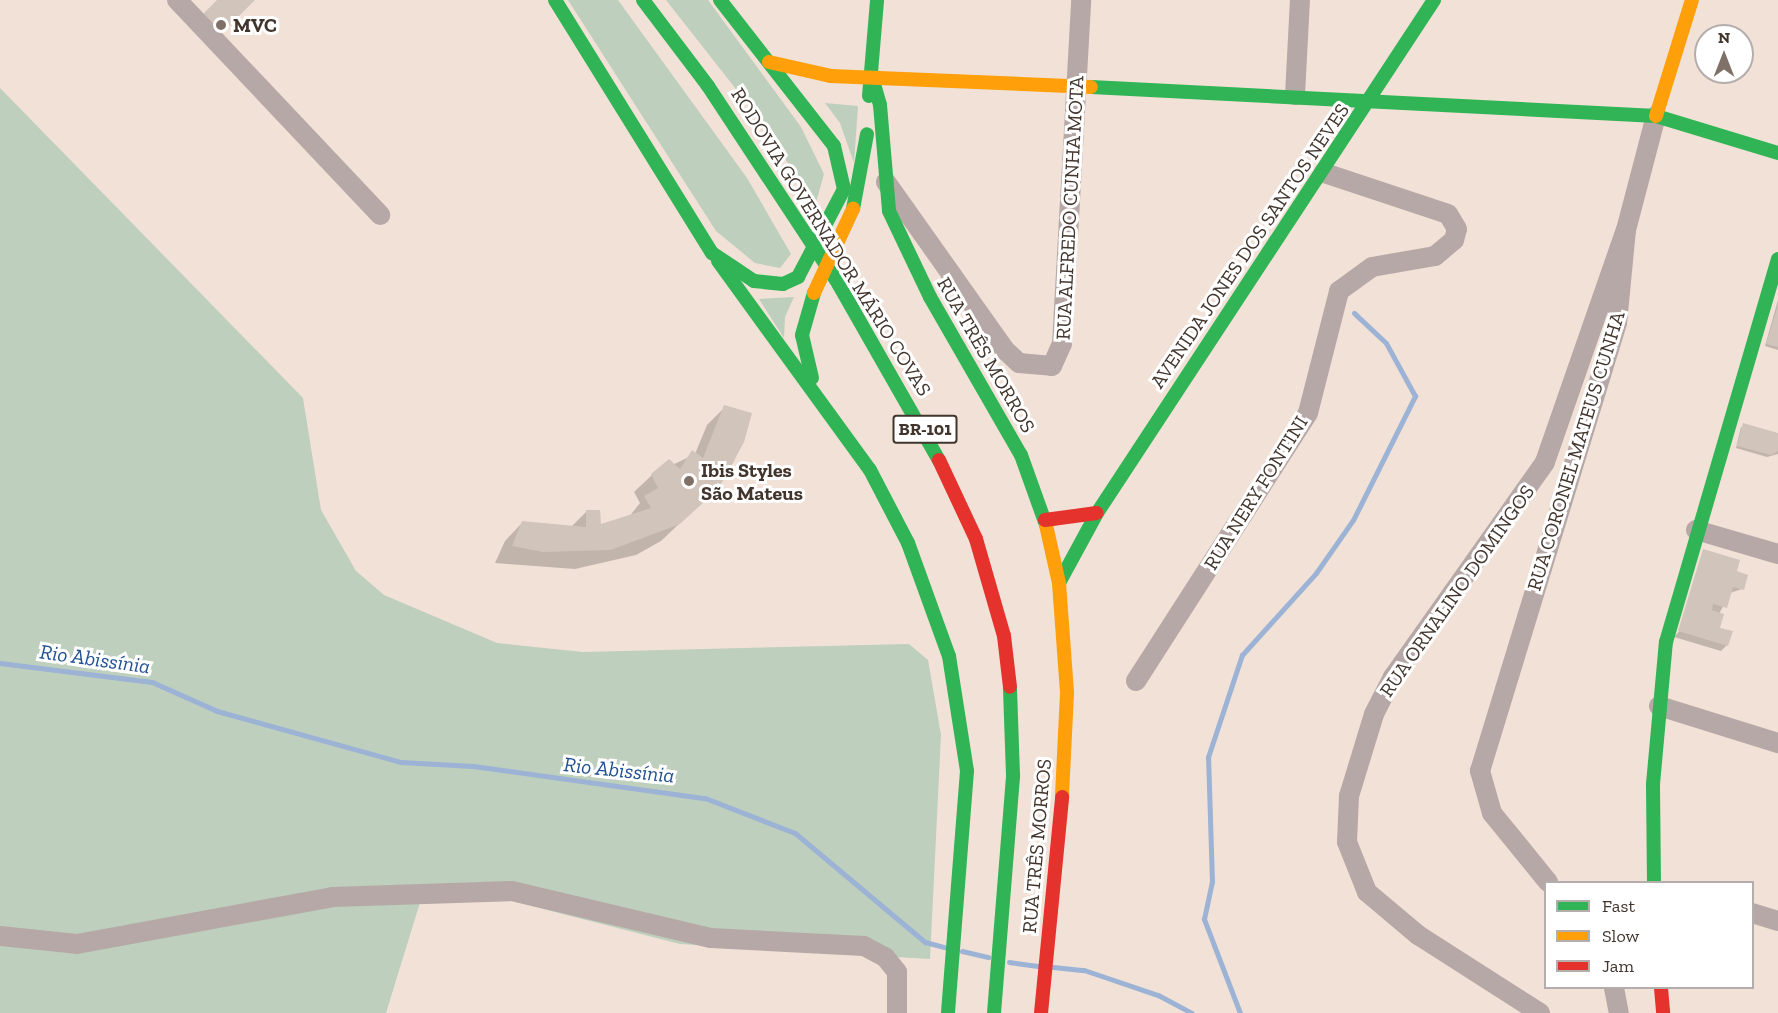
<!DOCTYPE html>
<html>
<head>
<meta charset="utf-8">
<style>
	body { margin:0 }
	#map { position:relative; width:1778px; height:1013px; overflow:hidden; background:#f1e1d6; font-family:"Zilla Slab",serif }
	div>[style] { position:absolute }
	.green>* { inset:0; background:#becfbd }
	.shadow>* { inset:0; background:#0003 }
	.stream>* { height:5px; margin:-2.5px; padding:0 2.5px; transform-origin:2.5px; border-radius:2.5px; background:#9cb3d5 }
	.building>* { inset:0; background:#d1c4bb }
	.street>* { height:20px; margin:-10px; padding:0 10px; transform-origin:10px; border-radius:10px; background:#b5a8a6 }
	.fast>* { height:14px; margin:-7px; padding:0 7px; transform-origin:7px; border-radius:7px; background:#30b455 }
	.slow>* { height:14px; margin:-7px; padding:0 7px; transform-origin:7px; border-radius:7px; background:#ff9f0a }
	.jam>* { height:14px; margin:-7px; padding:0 7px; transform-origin:7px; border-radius:7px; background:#e5322d }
	.fast-bridge>* { height:14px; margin:-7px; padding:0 7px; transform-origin:7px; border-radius:7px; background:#30b455 }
	.slow-bridge>* { height:14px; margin:-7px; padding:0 7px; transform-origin:7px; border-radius:7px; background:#ff9f0a }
	.dots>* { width:16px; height:16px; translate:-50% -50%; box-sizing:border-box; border:3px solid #fff; border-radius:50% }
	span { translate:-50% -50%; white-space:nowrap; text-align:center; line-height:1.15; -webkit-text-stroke:6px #fff; paint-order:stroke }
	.shield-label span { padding:2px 4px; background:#fff; border:2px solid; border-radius:4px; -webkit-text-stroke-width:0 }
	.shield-label { font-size:18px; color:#41352d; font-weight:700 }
	.poi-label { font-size:20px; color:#41352d; font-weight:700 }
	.left { translate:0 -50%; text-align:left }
	.street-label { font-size:20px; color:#41352d }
	.water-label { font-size:21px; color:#205192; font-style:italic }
	.legend { position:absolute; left:1544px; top:881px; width:210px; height:108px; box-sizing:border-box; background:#fff; border:2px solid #b3aeab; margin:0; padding:8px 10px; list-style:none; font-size:18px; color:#41352d }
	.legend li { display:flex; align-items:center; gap:12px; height:30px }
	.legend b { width:30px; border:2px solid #b3aeab }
	.north { position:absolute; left:1694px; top:24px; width:60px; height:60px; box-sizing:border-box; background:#fff; border:2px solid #b3aeab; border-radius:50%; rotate:0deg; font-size:16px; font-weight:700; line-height:24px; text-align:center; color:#41352d }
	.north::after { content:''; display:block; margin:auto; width:21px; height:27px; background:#7f7168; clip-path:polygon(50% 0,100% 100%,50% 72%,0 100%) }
</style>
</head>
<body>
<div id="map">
	<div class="green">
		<div style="clip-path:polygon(568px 0,618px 0,747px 178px,791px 254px,780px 268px,755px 263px,716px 231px)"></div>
		<div style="clip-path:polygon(666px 0,708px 0,801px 127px,824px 174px,815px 206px,761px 121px)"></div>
		<div style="clip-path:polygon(0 88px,303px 398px,321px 510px,356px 571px,384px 595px,497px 643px,583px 652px,909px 644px,928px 660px,941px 735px,930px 959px,680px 944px,512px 901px,422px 896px,386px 1013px,0 1013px)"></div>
		<div style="clip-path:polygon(825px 103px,858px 106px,854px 163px,840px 123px)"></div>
		<div style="clip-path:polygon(794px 297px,785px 317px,784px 338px,759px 299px)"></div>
	</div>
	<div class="shadow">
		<div style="clip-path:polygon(1778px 300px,1778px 350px,1765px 346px)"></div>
		<div style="clip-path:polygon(725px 407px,750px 414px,734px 461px,718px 487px,661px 541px,636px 555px,575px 569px,495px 563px,505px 541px,522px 523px,571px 527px,586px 512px,599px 526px,629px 517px,640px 503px,634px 492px,652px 475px,695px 454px,707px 425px)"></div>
		<div style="clip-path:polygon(1741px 427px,1778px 437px,1778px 454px,1767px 457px,1736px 448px)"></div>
		<div style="clip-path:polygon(1735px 572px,1742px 589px,1730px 593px,1719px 614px,1718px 629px,1727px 645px,1721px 651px,1674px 637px)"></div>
	</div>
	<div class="stream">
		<div style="left:0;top:663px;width:153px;rotate:7.1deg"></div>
		<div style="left:152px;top:682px;width:71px;rotate:24deg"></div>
		<div style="left:217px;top:711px;width:191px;rotate:15.5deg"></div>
		<div style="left:401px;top:762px;width:72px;rotate:3.2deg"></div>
		<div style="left:473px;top:766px;width:234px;rotate:7.9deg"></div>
		<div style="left:705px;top:798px;width:97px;rotate:21.3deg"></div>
		<div style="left:795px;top:833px;width:170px;rotate:40deg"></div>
		<div style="left:925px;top:942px;width:20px;rotate:15deg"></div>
		<div style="left:962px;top:951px;width:27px;rotate:13deg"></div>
		<div style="left:1009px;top:962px;width:29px;rotate:8deg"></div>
		<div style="left:1053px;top:967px;width:31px;rotate:6deg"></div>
		<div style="left:1084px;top:970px;width:78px;rotate:18.7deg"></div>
		<div style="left:1158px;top:995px;width:38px;rotate:28deg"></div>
		<div style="left:1240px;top:1013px;width:101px;rotate:-111deg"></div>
		<div style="left:1204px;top:919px;width:38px;rotate:-78deg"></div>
		<div style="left:1212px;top:882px;width:125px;rotate:-91.8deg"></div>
		<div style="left:1208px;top:757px;width:108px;rotate:-71.6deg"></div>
		<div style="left:1242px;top:655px;width:110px;rotate:-47.9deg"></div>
		<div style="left:1316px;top:573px;width:65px;rotate:-55.1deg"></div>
		<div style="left:1353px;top:520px;width:139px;rotate:-63.4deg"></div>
		<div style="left:1415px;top:396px;width:60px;rotate:-118.7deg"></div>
		<div style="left:1386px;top:343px;width:44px;rotate:-136.8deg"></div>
	</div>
	<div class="building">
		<div style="clip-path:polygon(217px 0,255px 0,221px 34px,202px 15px)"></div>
		<div style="clip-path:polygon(1778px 305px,1778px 347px,1766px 344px)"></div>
		<div style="clip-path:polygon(724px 405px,752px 413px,744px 442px,719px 488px,680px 524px,611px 550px,543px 552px,512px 546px,522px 521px,586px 527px,586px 510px,600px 510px,601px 524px,651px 508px,644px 496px,658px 488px,651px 474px,669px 459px,680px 469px,692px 450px,703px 458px)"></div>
		<div style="clip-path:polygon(1743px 423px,1778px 433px,1778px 451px,1771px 455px,1737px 446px)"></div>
		<div style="clip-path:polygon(1703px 549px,1740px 560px,1737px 571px,1748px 575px,1744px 590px,1733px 587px,1727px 608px,1713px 604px,1712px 610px,1724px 614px,1720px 628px,1733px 631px,1728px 646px,1678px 631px)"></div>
	</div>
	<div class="street">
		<div style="left:177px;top:0;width:296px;rotate:46.6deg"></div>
		<div style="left:1295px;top:95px;width:95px;rotate:-87deg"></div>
		<div style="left:886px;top:182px;width:206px;rotate:54.7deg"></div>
		<div style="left:1005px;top:350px;width:19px;rotate:43deg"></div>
		<div style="left:1019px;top:363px;width:33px;rotate:5deg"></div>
		<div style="left:1052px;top:366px;width:24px;rotate:-66deg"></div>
		<div style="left:1062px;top:344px;width:345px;rotate:-86.8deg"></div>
		<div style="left:1696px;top:530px;width:85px;rotate:16.3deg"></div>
		<div style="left:1136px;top:681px;width:318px;rotate:-57.3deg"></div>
		<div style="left:1308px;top:413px;width:126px;rotate:-75.7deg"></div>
		<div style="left:1339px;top:291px;width:41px;rotate:-36deg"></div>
		<div style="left:1372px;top:267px;width:64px;rotate:-9.9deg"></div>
		<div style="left:1435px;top:256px;width:25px;rotate:-40deg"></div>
		<div style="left:1454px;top:240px;width:11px;rotate:-75deg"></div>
		<div style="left:1457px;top:229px;width:17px;rotate:-121deg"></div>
		<div style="left:1448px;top:214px;width:131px;rotate:-161.7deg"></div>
		<div style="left:1659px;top:706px;width:125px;rotate:17.3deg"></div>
		<div style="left:1548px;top:882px;width:89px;rotate:-129.1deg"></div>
		<div style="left:1492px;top:813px;width:44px;rotate:-105.9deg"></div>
		<div style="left:1480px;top:771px;width:468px;rotate:-73deg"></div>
		<div style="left:1617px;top:323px;width:93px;rotate:-84.5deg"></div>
		<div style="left:1626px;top:230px;width:118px;rotate:-75.3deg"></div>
		<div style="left:1752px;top:913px;width:27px;rotate:17deg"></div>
		<div style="left:0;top:936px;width:77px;rotate:5.9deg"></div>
		<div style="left:77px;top:944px;width:260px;rotate:-10.4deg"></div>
		<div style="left:333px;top:897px;width:179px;rotate:-1.9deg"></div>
		<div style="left:512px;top:891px;width:204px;rotate:13.3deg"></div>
		<div style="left:711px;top:938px;width:153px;rotate:3deg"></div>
		<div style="left:864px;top:946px;width:24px;rotate:28deg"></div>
		<div style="left:885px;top:957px;width:19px;rotate:51deg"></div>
		<div style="left:897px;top:972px;width:41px;rotate:90deg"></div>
		<div style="left:1614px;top:988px;width:25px;rotate:79deg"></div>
		<div style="left:1540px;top:1013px;width:145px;rotate:-147.4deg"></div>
		<div style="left:1418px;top:935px;width:67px;rotate:-139.9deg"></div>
		<div style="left:1367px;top:892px;width:54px;rotate:-111.8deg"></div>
		<div style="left:1347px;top:842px;width:46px;rotate:-87.5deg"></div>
		<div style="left:1349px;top:796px;width:86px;rotate:-73deg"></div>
		<div style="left:1374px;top:714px;width:42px;rotate:-62.8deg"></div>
		<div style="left:1393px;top:677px;width:263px;rotate:-54.7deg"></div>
		<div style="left:1545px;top:462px;width:246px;rotate:-70.8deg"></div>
	</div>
	<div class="fast">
		<div style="left:555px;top:0;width:298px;rotate:58.2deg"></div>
		<div style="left:712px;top:253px;width:50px;rotate:33.7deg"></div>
		<div style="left:754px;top:281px;width:29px;rotate:6deg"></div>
		<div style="left:783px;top:284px;width:17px;rotate:-25deg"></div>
		<div style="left:643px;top:0;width:108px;rotate:52.9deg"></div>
		<div style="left:708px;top:86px;width:238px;rotate:56.6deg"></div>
		<div style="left:839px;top:285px;width:202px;rotate:60.3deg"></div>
		<div style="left:720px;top:0;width:185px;rotate:52deg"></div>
		<div style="left:834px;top:146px;width:44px;rotate:76.9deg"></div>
		<div style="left:872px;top:77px;width:29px;rotate:74deg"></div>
		<div style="left:880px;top:105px;width:106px;rotate:85.1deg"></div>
		<div style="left:889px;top:211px;width:95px;rotate:64.5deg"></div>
		<div style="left:930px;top:297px;width:182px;rotate:60.1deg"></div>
		<div style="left:1021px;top:455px;width:74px;rotate:70.3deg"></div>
		<div style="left:1091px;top:87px;width:566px;rotate:2.94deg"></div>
		<div style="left:1656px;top:116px;width:127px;rotate:16.9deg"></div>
		<div style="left:869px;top:96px;width:96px;rotate:-85.2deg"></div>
		<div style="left:853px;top:209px;width:76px;rotate:-79.4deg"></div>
		<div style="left:718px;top:261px;width:258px;rotate:54deg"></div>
		<div style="left:870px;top:470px;width:82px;rotate:62.5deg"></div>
		<div style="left:908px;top:543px;width:120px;rotate:70.1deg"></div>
		<div style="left:949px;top:656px;width:116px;rotate:81.1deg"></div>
		<div style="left:967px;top:771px;width:243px;rotate:94.5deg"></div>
		<div style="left:812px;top:378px;width:44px;rotate:-103.1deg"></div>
		<div style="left:802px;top:335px;width:44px;rotate:-74.1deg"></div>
		<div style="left:1059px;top:583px;width:80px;rotate:-61.5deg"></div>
		<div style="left:1097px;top:513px;width:614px;rotate:-56.7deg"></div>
		<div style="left:1654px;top:882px;width:98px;rotate:-90.6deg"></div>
		<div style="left:1653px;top:784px;width:143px;rotate:-84.8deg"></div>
		<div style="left:1666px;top:642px;width:399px;rotate:-73.7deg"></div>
		<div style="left:994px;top:1013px;width:239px;rotate:-85.4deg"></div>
		<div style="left:1013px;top:775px;width:88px;rotate:-92deg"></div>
	</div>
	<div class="slow">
		<div style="left:769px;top:62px;width:64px;rotate:12.7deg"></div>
		<div style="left:831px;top:76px;width:260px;rotate:2.4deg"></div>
		<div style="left:1656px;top:116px;width:121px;rotate:-72.8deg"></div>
		<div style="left:1046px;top:525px;width:59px;rotate:77.4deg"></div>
		<div style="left:1059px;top:583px;width:110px;rotate:85.8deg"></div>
		<div style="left:1067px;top:693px;width:104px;rotate:92.8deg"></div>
	</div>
	<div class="jam">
		<div style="left:939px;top:460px;width:87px;rotate:64.9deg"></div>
		<div style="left:976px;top:539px;width:101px;rotate:73.9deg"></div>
		<div style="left:1004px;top:636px;width:51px;rotate:83.3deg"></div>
		<div style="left:1045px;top:520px;width:52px;rotate:-7.7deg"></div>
		<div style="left:1661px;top:988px;width:25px;rotate:85deg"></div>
		<div style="left:1041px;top:1013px;width:217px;rotate:-84.4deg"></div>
	</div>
	<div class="fast-bridge">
		<div style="left:798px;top:277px;width:99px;rotate:-62.4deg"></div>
	</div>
	<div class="slow-bridge">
		<div style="left:814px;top:293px;width:93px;rotate:-65.1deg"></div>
	</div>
	<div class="dots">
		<div style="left:221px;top:25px;background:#7f7168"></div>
		<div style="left:689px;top:481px;background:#7f7168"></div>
	</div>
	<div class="shield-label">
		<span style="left:925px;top:429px">BR-101</span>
	</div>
	<div class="poi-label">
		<span class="left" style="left:233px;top:25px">MVC</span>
		<span class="left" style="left:701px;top:482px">Ibis Styles<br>São Mateus</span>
	</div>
	<div class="street-label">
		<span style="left:1070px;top:208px;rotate:-87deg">RUA ALFREDO CUNHA MOTA</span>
		<span style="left:831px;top:242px;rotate:58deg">RODOVIA GOVERNADOR MÁRIO COVAS</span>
		<span style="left:1250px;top:246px;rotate:-56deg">AVENIDA JONES DOS SANTOS NEVES</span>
		<span style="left:986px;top:355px;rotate:60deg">RUA TRÊS MORROS</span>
		<span style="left:1576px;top:451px;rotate:-73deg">RUA CORONEL MATEUS CUNHA</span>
		<span style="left:1256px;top:493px;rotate:-58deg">RUA NERY FONTINI</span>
		<span style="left:1457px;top:591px;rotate:-55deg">RUA ORNALINO DOMINGOS</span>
		<span style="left:1037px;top:846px;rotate:-85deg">RUA TRÊS MORROS</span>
	</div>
	<div class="water-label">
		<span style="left:95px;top:659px;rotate:8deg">Rio Abissínia</span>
		<span style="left:619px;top:770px;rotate:6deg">Rio Abissínia</span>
	</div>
	<ul class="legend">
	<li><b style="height:8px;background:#30b455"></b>Fast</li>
	<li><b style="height:8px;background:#ff9f0a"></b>Slow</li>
	<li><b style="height:8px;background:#e5322d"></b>Jam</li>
	</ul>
	<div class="north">N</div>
</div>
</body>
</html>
